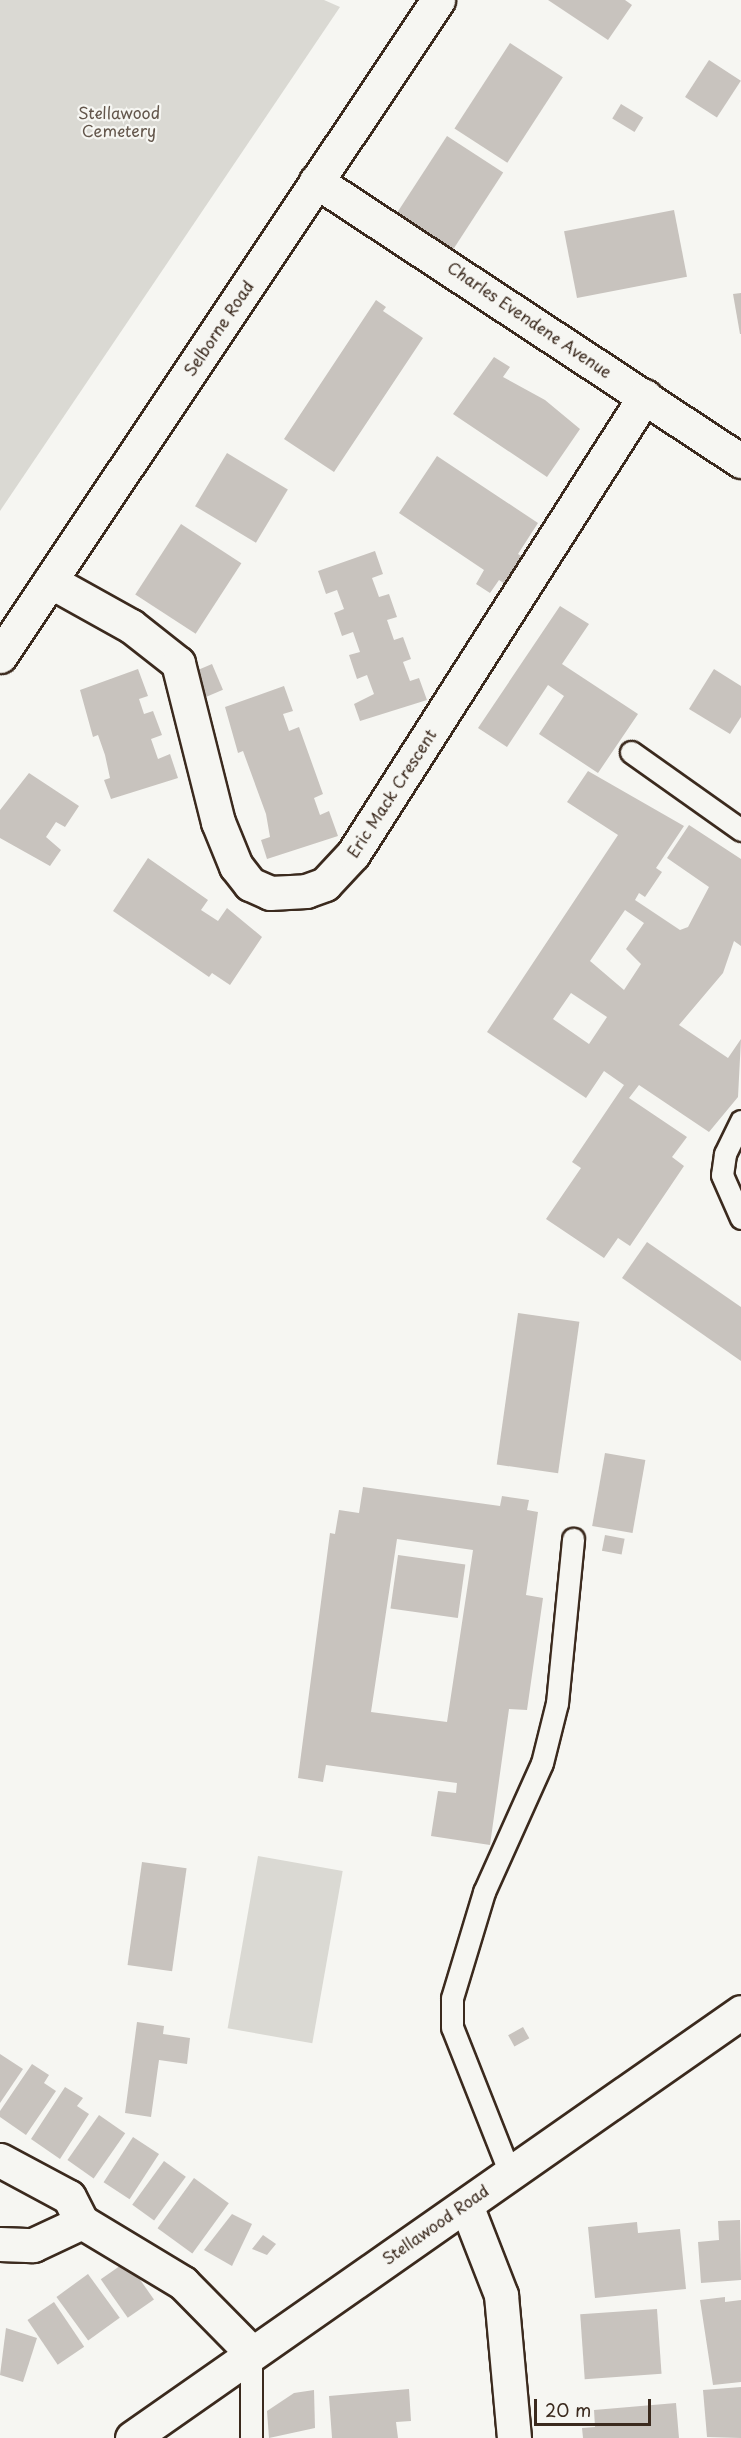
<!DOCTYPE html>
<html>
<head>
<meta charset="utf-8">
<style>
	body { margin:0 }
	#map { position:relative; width:741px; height:2438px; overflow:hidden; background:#f6f6f2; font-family:"Playpen Sans",sans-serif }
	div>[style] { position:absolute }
	.green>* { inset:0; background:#dad9d3; transform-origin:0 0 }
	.building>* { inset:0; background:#c8c3be; transform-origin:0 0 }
	.roads { filter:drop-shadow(2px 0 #3b2a1e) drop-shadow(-2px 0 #3b2a1e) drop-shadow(0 2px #3b2a1e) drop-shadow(0 -2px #3b2a1e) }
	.service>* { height:21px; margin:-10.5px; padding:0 10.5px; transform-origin:10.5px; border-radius:10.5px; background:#f6f6f2 }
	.minor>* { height:33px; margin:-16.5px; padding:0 16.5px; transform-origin:16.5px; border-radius:16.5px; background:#f6f6f2 }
	.tertiary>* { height:33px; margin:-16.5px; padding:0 16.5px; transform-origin:16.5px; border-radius:16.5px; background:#f6f6f2 }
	span { translate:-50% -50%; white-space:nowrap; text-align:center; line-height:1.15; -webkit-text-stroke:4.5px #f6f6f2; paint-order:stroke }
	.park-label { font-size:16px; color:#63564b }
	.street-label { font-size:16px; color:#3b2a1e }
	.scale { position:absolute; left:534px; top:2399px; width:117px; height:27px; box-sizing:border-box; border:3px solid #3b2a1e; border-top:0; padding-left:8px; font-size:18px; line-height:21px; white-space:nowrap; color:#3b2a1e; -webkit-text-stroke:4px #f6f6f2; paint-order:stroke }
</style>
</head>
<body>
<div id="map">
	<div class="green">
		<div style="clip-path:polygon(0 0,324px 0,340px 7px,0 511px)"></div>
		<div style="left:258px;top:1856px;width:86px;height:175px;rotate:10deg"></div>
	</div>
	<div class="building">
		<div style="clip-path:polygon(548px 0,625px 0,632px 5px,608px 40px)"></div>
		<div style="left:510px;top:43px;width:63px;height:102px;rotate:33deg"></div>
		<div style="left:709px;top:60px;width:38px;height:44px;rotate:33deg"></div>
		<div style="left:621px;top:104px;width:26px;height:17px;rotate:31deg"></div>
		<div style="left:447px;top:136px;width:67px;height:94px;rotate:33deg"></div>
		<div style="left:674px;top:210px;width:68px;height:112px;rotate:79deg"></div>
		<div style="clip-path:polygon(741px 293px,741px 334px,740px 334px,733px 294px)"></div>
		<div style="clip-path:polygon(376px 300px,386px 307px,383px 311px,423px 338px,334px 472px,284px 439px)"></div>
		<div style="clip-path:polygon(494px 357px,510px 367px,503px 377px,545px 400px,580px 429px,547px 477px,453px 414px)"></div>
		<div style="left:227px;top:453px;width:71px;height:62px;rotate:31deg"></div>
		<div style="clip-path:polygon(437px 456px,538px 523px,518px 554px,532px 563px,514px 590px,499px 580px,490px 593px,476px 584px,484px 570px,399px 513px)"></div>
		<div style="left:181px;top:524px;width:72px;height:84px;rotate:33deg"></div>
		<div style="clip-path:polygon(375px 551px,383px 574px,372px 578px,379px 597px,389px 594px,397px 617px,387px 620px,394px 640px,403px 637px,411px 659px,403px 662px,410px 681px,419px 678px,427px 700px,360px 721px,354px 704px,374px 694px,367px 675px,357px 679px,349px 655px,360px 652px,353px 632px,342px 636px,334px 613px,344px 609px,337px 590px,326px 594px,318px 571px)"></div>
		<div style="clip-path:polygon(560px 606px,589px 624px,562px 664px,638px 714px,598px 773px,539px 734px,564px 696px,548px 685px,507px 747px,478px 728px)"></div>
		<div style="left:212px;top:664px;width:28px;height:23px;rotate:67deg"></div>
		<div style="clip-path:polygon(138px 669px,148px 696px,139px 699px,144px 714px,153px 711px,162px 735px,151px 739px,158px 759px,170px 754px,178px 778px,111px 799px,104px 780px,110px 778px,105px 755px,98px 735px,93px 737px,80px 690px)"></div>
		<div style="clip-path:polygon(714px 669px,741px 686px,741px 717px,730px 734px,689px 709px)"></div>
		<div style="clip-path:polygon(284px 686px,293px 711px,283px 714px,289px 731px,299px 727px,323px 794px,314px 798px,320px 815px,329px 811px,338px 836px,267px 859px,261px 840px,270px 837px,266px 814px,243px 751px,238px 753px,225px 707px)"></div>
		<div style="clip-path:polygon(evenodd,588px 771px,684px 826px,656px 868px,662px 872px,645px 897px,639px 893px,635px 900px,680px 930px,688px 927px,709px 887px,667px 858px,689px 825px,741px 859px,741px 946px,734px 941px,723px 973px,679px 1025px,728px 1058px,741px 1039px,738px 1097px,709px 1132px,639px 1085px,629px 1098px,687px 1137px,672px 1157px,684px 1166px,630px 1246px,618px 1238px,604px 1258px,546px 1219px,581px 1168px,572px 1162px,624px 1085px,604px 1071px,586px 1098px,487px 1032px,618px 835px,567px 802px,588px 771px,625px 910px,644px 923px,626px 949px,641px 964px,624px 990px,590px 961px,625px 910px,588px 771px,571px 993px,607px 1017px,589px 1044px,553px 1019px,571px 993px)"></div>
		<div style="clip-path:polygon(29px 773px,79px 806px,65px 827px,56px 822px,46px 837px,61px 850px,50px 866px,0 838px,0 810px)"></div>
		<div style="clip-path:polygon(148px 858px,208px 900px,201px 910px,218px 921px,227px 908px,262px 937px,230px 985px,212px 973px,209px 977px,113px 911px)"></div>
		<div style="clip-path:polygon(647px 1242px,741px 1307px,741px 1361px,622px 1278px)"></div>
		<div style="left:518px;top:1313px;width:62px;height:153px;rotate:8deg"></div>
		<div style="left:605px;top:1453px;width:41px;height:74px;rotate:10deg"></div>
		<div style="clip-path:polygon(evenodd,363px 1487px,500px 1506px,502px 1496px,529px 1500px,527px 1510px,538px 1512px,526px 1595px,543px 1598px,527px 1710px,509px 1709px,490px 1845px,431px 1836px,438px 1791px,456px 1793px,457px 1783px,326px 1765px,323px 1782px,298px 1778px,330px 1533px,335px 1534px,339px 1510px,359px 1513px,363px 1487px,397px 1539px,473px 1550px,447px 1722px,371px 1712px,397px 1539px)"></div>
		<div style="left:605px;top:1535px;width:20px;height:16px;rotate:11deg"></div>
		<div style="left:398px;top:1555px;width:68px;height:54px;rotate:8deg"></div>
		<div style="left:142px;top:1862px;width:45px;height:104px;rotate:8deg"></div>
		<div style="clip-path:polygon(137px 2022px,164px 2026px,163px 2034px,190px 2038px,187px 2064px,159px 2060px,151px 2117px,125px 2113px)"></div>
		<div style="left:523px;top:2027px;width:13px;height:17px;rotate:61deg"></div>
		<div style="clip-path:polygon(0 2054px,23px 2069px,0 2103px)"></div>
		<div style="clip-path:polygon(32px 2064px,49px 2075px,44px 2083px,56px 2091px,26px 2135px,0 2117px,0 2111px)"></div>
		<div style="clip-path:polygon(65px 2087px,83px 2098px,77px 2106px,89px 2114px,60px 2159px,31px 2139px)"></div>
		<div style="left:99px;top:2115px;width:32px;height:55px;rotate:35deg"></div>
		<div style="left:133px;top:2137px;width:31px;height:54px;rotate:33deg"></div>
		<div style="left:164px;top:2161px;width:27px;height:54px;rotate:36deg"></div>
		<div style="left:194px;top:2178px;width:43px;height:62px;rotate:36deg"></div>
		<div style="clip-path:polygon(232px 2214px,252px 2224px,232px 2266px,204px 2250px)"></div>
		<div style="clip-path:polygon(740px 2220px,741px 2280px,701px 2283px,698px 2242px,719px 2240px,718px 2221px)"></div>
		<div style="clip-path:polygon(637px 2222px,638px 2233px,680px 2229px,686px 2289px,595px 2298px,588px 2227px)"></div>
		<div style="clip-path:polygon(263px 2235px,276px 2244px,267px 2255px,252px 2249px)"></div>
		<div style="left:127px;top:2261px;width:47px;height:32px;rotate:55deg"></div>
		<div style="left:88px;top:2274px;width:54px;height:39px;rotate:54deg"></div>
		<div style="clip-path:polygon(725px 2297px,725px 2302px,741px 2300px,741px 2382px,713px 2385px,700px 2300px)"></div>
		<div style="left:54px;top:2302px;width:54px;height:32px;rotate:56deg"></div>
		<div style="left:657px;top:2309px;width:65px;height:77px;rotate:86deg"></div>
		<div style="clip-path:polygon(6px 2328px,37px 2338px,23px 2382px,0 2375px)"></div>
		<div style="clip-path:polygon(741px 2387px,741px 2438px,707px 2437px,703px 2390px)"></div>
		<div style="clip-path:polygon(409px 2389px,411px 2421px,396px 2422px,398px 2438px,332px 2438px,329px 2396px)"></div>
		<div style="clip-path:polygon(314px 2390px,315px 2428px,269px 2438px,267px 2411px,294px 2393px)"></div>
		<div style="clip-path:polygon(676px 2403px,679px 2438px,583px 2438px,582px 2428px,595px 2427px,594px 2410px)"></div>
	</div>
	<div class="roads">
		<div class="service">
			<div style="left:631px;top:752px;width:135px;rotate:35.3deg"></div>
			<div style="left:741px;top:1121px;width:37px;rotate:116deg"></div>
			<div style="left:725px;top:1154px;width:21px;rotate:98deg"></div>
			<div style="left:722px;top:1175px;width:47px;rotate:66.2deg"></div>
			<div style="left:509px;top:2171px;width:155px;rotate:-111.6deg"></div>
			<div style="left:452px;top:2027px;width:29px;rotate:-90deg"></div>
			<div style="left:452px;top:1998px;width:111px;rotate:-73.2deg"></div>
			<div style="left:484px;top:1892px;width:141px;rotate:-65.8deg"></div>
			<div style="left:542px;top:1763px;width:62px;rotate:-76deg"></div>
			<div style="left:557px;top:1703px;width:165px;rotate:-84.4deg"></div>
			<div style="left:251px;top:2352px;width:86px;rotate:90deg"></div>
		</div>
		<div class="minor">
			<div style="left:316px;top:181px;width:509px;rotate:33.38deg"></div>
			<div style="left:50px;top:581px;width:93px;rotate:29.1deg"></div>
			<div style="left:131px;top:626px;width:60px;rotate:38.2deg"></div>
			<div style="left:178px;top:663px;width:164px;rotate:75.9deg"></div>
			<div style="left:218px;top:822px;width:48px;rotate:67.8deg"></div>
			<div style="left:236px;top:866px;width:23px;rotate:52deg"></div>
			<div style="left:250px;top:884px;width:22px;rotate:24deg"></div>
			<div style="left:270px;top:893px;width:36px;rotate:-3deg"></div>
			<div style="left:306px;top:891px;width:20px;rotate:-20deg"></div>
			<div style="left:325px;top:884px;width:41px;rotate:-47deg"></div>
			<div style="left:353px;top:854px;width:543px;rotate:-57.48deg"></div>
			<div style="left:0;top:2160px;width:78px;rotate:28.2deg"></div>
			<div style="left:69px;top:2197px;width:28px;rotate:63deg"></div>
			<div style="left:82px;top:2222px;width:118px;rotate:31.1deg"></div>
			<div style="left:183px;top:2283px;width:97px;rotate:45.4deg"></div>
			<div style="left:466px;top:2205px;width:97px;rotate:68.7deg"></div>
			<div style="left:501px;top:2295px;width:144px;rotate:84.8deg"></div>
			<div style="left:0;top:2244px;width:33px;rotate:2deg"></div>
			<div style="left:33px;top:2245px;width:54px;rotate:-25.1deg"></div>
			<div style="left:132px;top:2438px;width:743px;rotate:-34.97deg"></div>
		</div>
		<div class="tertiary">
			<div style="left:0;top:656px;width:789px;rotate:-56.27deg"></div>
		</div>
	</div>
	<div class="park-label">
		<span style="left:119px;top:121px">Stellawood<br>Cemetery</span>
	</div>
	<div class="street-label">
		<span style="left:530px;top:319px;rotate:34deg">Charles Evendene Avenue</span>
		<span style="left:218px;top:328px;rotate:-56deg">Selborne Road</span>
		<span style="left:391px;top:793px;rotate:-57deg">Eric Mack Crescent</span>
		<span style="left:435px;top:2224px;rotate:-35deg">Stellawood Road</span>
	</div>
	<div class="scale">20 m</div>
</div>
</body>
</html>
